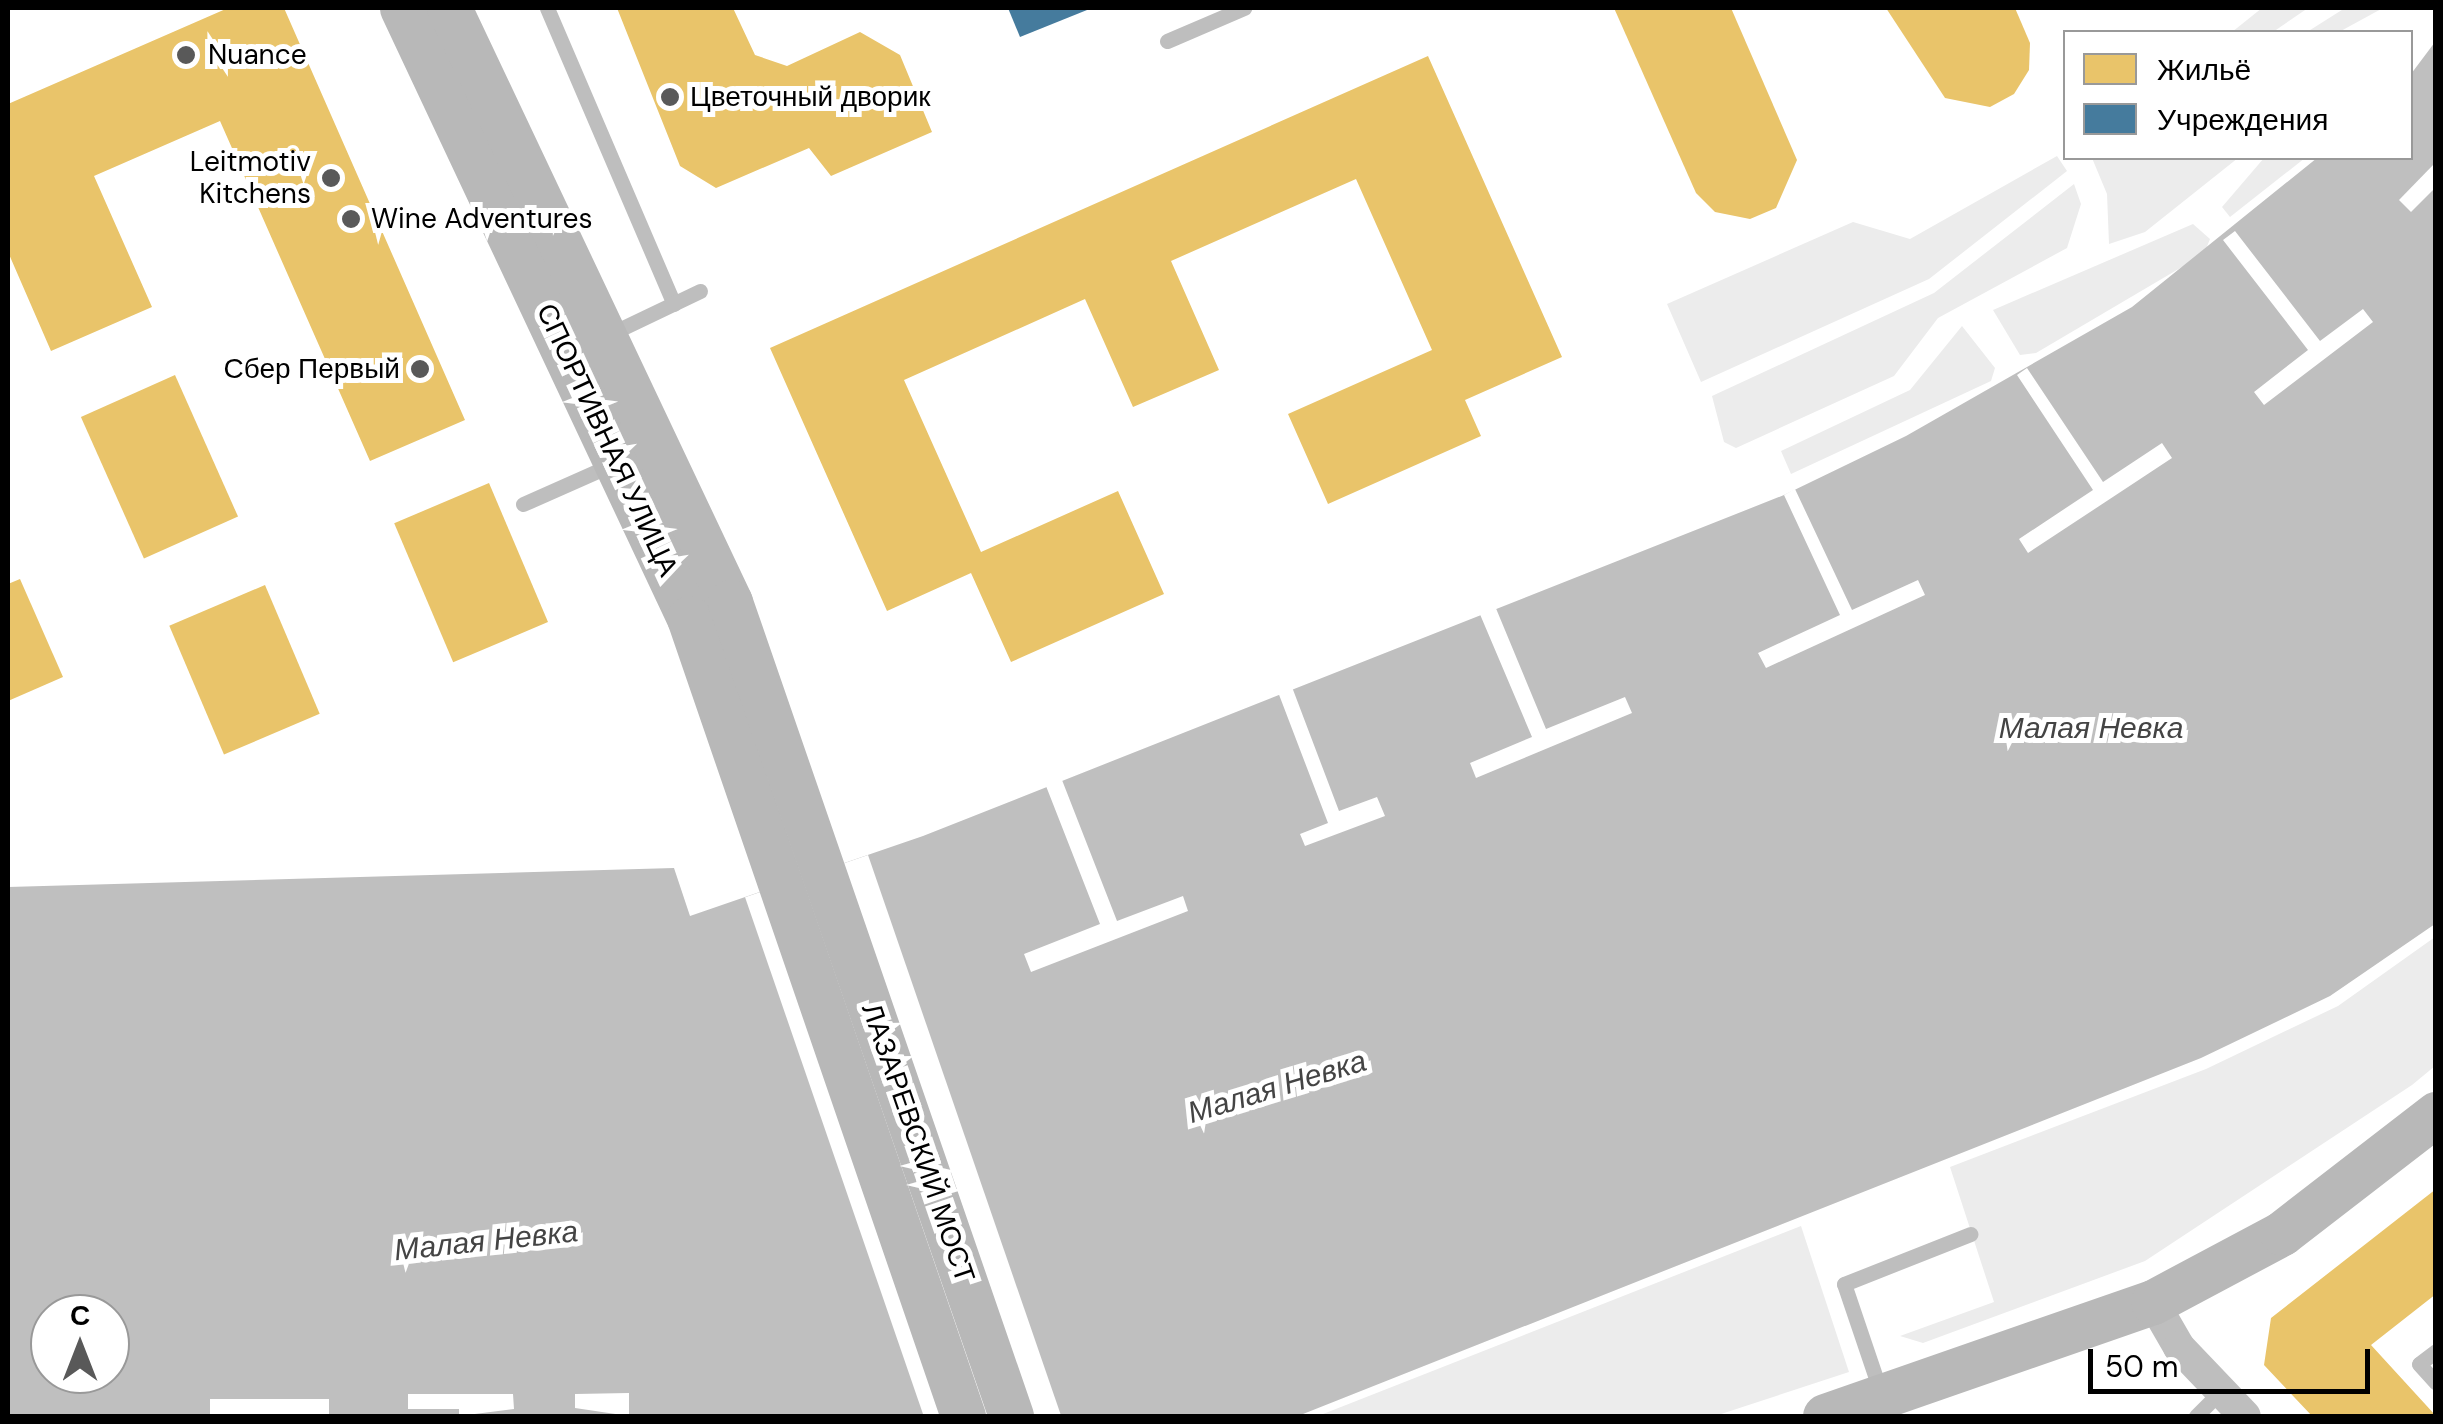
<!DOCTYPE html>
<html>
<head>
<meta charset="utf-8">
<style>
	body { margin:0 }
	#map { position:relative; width:2443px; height:1424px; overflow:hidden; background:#fff; font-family:"DM Sans",sans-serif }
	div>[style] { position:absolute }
	.green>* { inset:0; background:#ececec }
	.water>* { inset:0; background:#bfbfbf }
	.pier>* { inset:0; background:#fff; transform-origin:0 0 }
	.homes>* { inset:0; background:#e9c46a; transform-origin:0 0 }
	.public>* { inset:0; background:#457b9d }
	.lane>* { height:15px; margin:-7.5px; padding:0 7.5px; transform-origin:7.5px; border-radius:7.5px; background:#bebebe }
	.street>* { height:32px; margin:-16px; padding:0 16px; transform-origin:16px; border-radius:16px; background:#bebebe }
	.secondary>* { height:45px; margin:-22.5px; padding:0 22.5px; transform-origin:22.5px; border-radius:22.5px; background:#b8b8b8 }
	.dots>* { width:28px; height:28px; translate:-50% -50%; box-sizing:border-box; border:5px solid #fff; border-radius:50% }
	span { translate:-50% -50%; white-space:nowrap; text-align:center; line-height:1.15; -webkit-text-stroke:10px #fff; paint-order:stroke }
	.poi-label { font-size:28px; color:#000 }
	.left { translate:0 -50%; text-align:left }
	.right { translate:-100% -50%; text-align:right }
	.street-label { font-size:28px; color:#000 }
	.water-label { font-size:30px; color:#444; font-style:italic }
	.frame { position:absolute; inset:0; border:10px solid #000; pointer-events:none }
	.legend { position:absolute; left:2063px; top:30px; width:350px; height:130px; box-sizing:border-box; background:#fff; border:2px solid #999; margin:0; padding:12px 18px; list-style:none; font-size:30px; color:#000 }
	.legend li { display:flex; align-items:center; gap:20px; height:50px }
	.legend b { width:50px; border:2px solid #999 }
	.north { position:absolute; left:30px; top:1294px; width:100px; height:100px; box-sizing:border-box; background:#fff; border:2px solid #999; border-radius:50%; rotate:0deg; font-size:28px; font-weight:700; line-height:40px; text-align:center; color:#000 }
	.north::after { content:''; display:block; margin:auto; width:35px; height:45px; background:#595959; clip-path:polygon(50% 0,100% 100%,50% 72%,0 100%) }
	.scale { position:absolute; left:2088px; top:1349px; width:282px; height:45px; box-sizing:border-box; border:5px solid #000; border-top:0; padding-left:12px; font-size:30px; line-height:35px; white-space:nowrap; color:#000; -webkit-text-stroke:8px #fff; paint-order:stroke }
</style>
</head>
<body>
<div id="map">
	<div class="green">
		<div style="clip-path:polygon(2262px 8px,2308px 8px,2273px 32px,2232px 32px)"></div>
		<div style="clip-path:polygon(2345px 8px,2383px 8px,2339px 32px,2307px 32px)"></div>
		<div style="clip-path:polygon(2057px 156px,2067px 171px,1929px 279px,1701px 382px,1667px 304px,1853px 222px,1910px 239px)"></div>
		<div style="clip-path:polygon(2092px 158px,2238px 158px,2145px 232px,2109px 244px,2107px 194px)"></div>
		<div style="clip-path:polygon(2264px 158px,2305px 158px,2230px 217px,2222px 207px)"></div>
		<div style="clip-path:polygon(2074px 184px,2081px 204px,2067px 248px,1938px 318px,1894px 376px,1736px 448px,1724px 442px,1712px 396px,1934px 293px)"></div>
		<div style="clip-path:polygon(2193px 224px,2210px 239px,2204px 254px,2036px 353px,2020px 355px,1993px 310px)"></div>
		<div style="clip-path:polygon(1962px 326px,1995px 368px,1991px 381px,1791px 474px,1781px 451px,1910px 390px)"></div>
		<div style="clip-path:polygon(2435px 937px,2435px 1066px,2412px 1085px,2145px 1261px,1923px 1343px,1900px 1336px,1994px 1302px,1950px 1167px,2206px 1069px,2338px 1006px)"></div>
		<div style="clip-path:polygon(1801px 1226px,1849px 1372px,1715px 1416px,1318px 1416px)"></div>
	</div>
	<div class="water">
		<div style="clip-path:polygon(evenodd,2435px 42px,2435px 924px,2330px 996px,2201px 1058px,1298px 1416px,8px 1416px,8px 887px,674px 868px,690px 916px,923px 836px,1784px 495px,1906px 436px,2132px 307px,2317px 158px,2410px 158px,2411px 74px,2435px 42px,50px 1314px,110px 1314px,110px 1374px,50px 1374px,50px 1314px)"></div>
	</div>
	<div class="pier">
		<div style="clip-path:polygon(2435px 163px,2435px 188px,2411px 212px,2399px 200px)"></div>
		<div style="clip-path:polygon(2235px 231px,2320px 341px,2363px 309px,2373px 322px,2264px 405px,2254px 392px,2308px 350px,2223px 240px)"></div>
		<div style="clip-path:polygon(2027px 368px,2103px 482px,2162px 443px,2172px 458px,2028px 553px,2019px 539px,2093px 490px,2017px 375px)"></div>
		<div style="clip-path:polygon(1795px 489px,1852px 610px,1918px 580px,1925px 595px,1766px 668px,1758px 653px,1840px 615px,1784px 495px)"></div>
		<div style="clip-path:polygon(1495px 606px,1546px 729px,1625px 697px,1632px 713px,1476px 778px,1470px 763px,1532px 737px,1479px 612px)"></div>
		<div style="clip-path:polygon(1292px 687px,1339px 811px,1377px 797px,1385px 816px,1305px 846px,1300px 834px,1328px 823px,1278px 692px)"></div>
		<div style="clip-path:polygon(1062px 780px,1117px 921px,1183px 896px,1188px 911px,1031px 972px,1024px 954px,1100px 924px,1046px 786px)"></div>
		<div style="left:868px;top:855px;width:592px;height:130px;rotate:71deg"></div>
		<div style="clip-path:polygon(629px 1393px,629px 1416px,575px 1408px,575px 1394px)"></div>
		<div style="clip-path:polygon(408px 1394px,513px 1394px,514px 1409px,459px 1416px,459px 1409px,408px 1409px)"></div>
		<div style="left:329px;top:1399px;width:15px;height:119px;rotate:90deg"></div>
	</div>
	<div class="homes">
		<div style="clip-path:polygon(228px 8px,284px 8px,465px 420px,370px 461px,220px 121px,94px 176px,152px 307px,51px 351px,8px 252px,8px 104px)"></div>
		<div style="clip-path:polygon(617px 8px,733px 8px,755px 55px,787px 66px,860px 32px,900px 55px,932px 132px,831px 176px,809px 148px,716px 188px,680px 166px)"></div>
		<div style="clip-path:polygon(1614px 8px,1731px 8px,1797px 160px,1776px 208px,1750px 219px,1715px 212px,1696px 193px)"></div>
		<div style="clip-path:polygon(1886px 8px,2015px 8px,2030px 43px,2029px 70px,2014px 94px,1990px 107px,1945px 98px)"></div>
		<div style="clip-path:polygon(1428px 56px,1562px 357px,1465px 400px,1481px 436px,1328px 504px,1288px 414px,1432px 350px,1356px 179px,1171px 261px,1219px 370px,1133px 407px,1085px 299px,904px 380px,981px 552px,1118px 491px,1164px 594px,1011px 662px,971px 573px,887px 611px,770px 348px)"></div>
		<div style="left:175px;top:375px;width:155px;height:103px;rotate:66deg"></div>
		<div style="left:489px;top:483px;width:151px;height:103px;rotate:67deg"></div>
		<div style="clip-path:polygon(20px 579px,63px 677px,8px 701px,8px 584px)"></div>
		<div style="left:265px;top:585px;width:140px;height:104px;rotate:67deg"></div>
		<div style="clip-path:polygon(2436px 1189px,2436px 1294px,2371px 1345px,2436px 1416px,2312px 1416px,2264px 1365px,2271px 1318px)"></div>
	</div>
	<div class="public">
		<div style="clip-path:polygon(1008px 8px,1092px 8px,1020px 37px)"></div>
	</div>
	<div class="lane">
		<div style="left:547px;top:8px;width:322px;rotate:66.8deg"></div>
		<div style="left:1167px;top:41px;width:84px;rotate:-23.2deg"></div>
		<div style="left:608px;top:335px;width:102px;rotate:-25.6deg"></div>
		<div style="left:523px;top:504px;width:96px;rotate:-23.9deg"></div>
		<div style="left:2436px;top:1351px;width:21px;rotate:143deg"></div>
		<div style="left:2419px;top:1364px;width:25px;rotate:48deg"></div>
		<div style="left:1881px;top:1393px;width:115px;rotate:-108.7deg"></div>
		<div style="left:1844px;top:1284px;width:136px;rotate:-21.6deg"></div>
		<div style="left:2196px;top:1416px;width:35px;rotate:-45deg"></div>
	</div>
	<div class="street">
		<div style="left:2153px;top:1302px;width:52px;rotate:60deg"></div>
		<div style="left:2179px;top:1347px;width:95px;rotate:46.3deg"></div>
	</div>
	<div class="secondary">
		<div style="left:402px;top:8px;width:674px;rotate:64.8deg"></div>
		<div style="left:689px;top:618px;width:844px;rotate:71.05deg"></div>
		<div style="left:449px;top:8px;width:657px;rotate:64.68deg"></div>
		<div style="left:730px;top:602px;width:861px;rotate:70.95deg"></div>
		<div style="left:1825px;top:1416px;width:347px;rotate:-19.2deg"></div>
		<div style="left:2153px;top:1302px;width:146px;rotate:-28.1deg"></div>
		<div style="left:2282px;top:1233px;width:195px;rotate:-37.7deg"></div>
	</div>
	<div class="dots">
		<div style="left:186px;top:55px;background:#595959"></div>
		<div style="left:670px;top:97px;background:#595959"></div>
		<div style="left:331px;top:178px;background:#595959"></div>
		<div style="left:351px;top:219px;background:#595959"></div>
		<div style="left:420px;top:369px;background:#595959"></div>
	</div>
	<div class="poi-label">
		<span class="left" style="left:208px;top:55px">Nuance</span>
		<span class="left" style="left:690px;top:97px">Цветочный дворик</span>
		<span class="right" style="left:311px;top:178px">Leitmotiv<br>Kitchens</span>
		<span class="left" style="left:371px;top:219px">Wine Adventures</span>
		<span class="right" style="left:400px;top:369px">Сбер Первый</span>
	</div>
	<div class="street-label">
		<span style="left:607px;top:440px;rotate:65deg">СПОРТИВНАЯ УЛИЦА</span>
		<span style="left:918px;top:1143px;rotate:71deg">ЛАЗАРЕВСКИЙ МОСТ</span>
	</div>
	<div class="water-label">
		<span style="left:2091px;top:728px">Малая Невка</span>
		<span style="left:1277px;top:1087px;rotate:-17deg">Малая Невка</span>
		<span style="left:486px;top:1241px;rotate:-6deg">Малая Невка</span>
	</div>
	<div class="frame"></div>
	<ul class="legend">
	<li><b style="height:28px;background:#e9c46a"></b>Жильё</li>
	<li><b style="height:28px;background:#457b9d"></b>Учреждения</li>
	</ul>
	<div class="north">С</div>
	<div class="scale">50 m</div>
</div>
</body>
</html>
